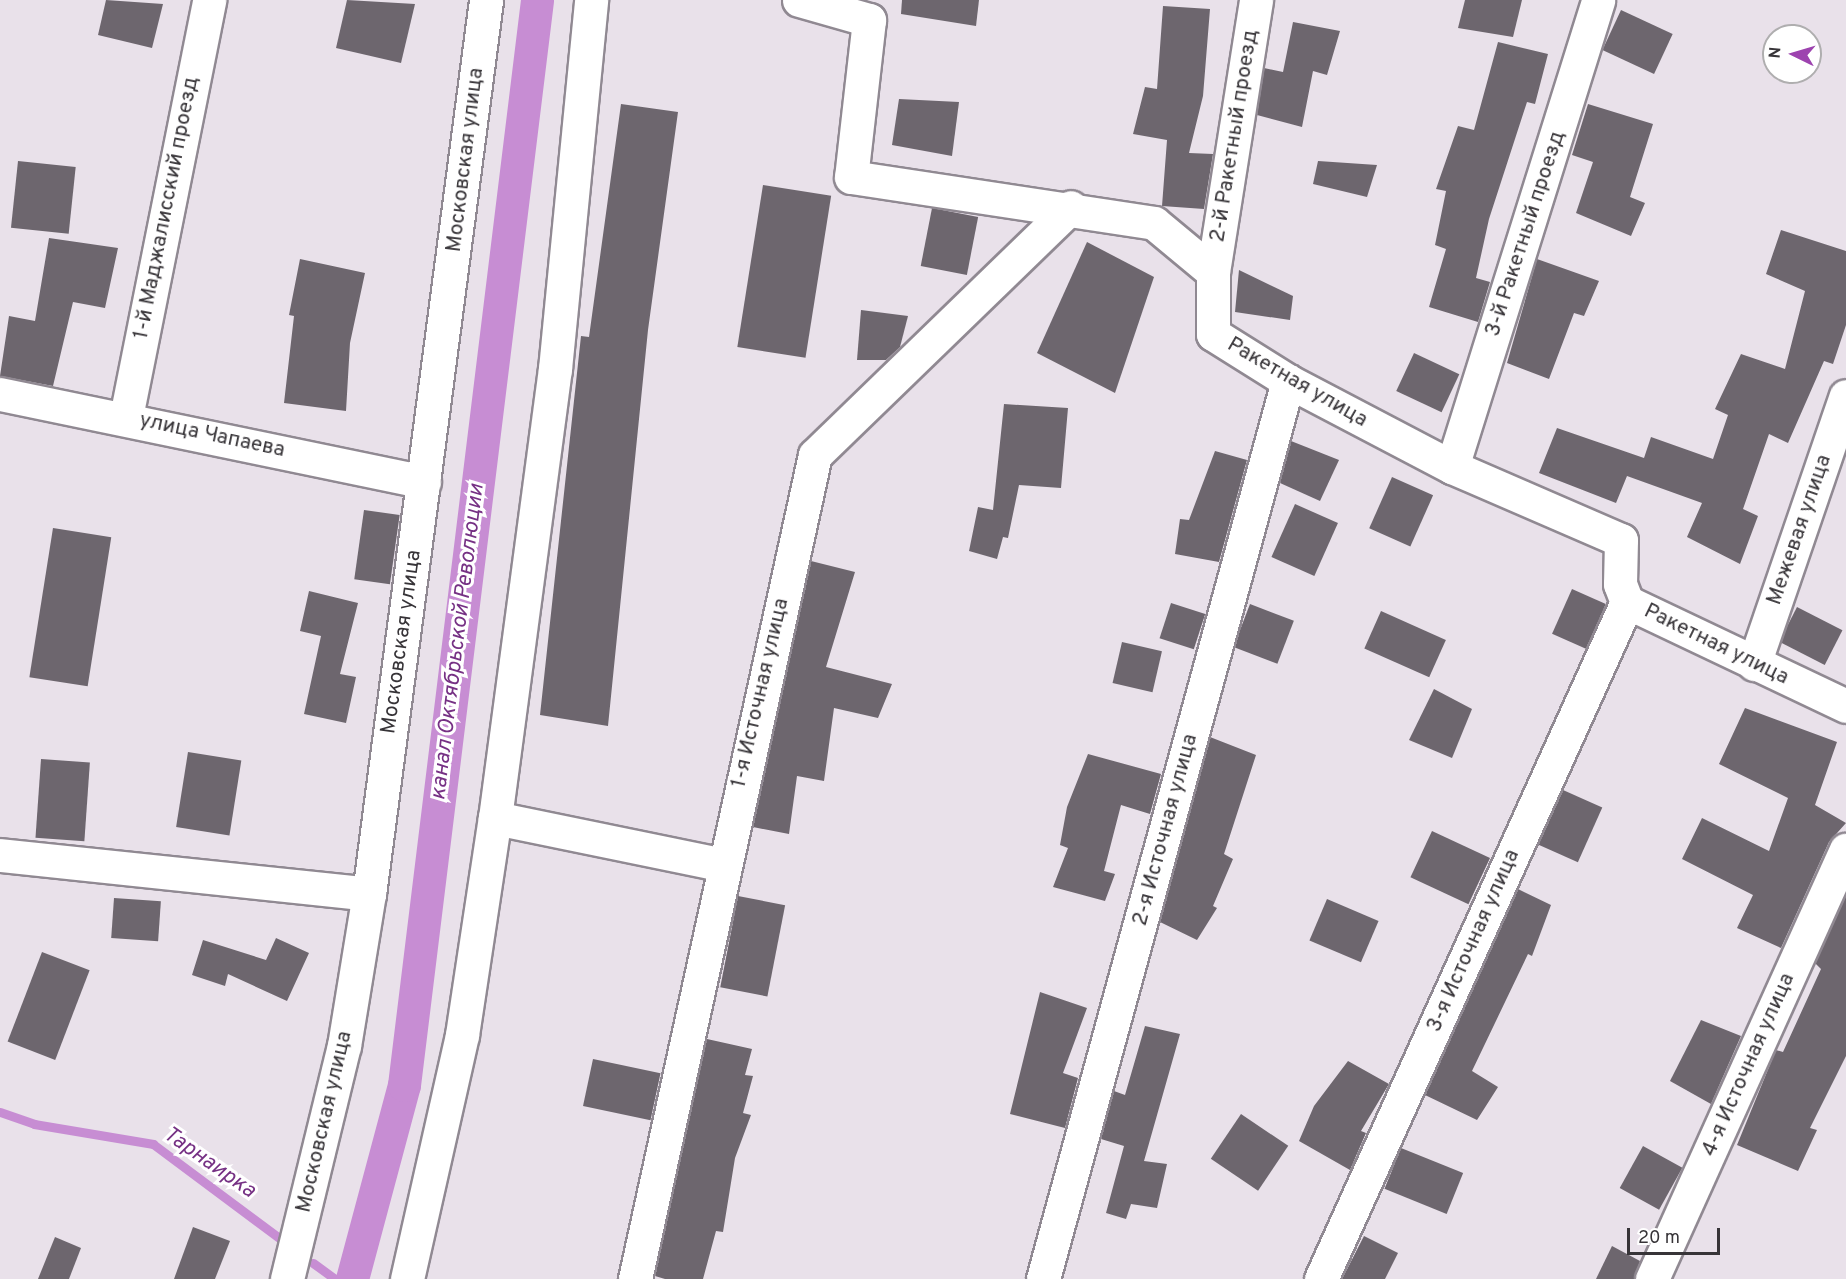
<!DOCTYPE html>
<html>
<head>
<meta charset="utf-8">
<style>
	body { margin:0 }
	#map { position:relative; width:1846px; height:1279px; overflow:hidden; background:#e9e1ea; font-family:Overpass,sans-serif }
	div>[style] { position:absolute }
	.stream>* { height:9px; margin:-4.5px; padding:0 4.5px; transform-origin:4.5px; border-radius:4.5px; background:#c78dd3 }
	.canal>* { height:33px; margin:-16.5px; padding:0 16.5px; transform-origin:16.5px; border-radius:16.5px; background:#c78dd3 }
	.building>* { inset:0; background:#6d666e; transform-origin:0 0 }
	.roads { filter:drop-shadow(2px 0 #908992) drop-shadow(-2px 0 #908992) drop-shadow(0 2px #908992) drop-shadow(0 -2px #908992) }
	.minor>* { height:33px; margin:-16.5px; padding:0 16.5px; transform-origin:16.5px; border-radius:16.5px; background:#fff }
	.major>* { height:33px; margin:-16.5px; padding:0 16.5px; transform-origin:16.5px; border-radius:16.5px; background:#fff }
	span { translate:-50% -50%; white-space:nowrap; text-align:center; line-height:1.15; -webkit-text-stroke:6px #fff; paint-order:stroke }
	.street-label { font-size:21px; color:#373438 }
	.water-label { font-size:22px; color:#763184; font-style:italic }
	.north { position:absolute; left:1762px; top:24px; width:60px; height:60px; box-sizing:border-box; background:#fff; border:2px solid #afaeaf; border-radius:50%; rotate:275deg; font-size:16px; font-weight:700; line-height:24px; text-align:center; color:#373438 }
	.north::after { content:''; display:block; margin:auto; width:21px; height:27px; background:#9d43af; clip-path:polygon(50% 0,100% 100%,50% 72%,0 100%) }
	.scale { position:absolute; left:1627px; top:1228px; width:93px; height:27px; box-sizing:border-box; border:3px solid #373438; border-top:0; padding-left:8px; font-size:18px; line-height:21px; white-space:nowrap; color:#373438; -webkit-text-stroke:4px #fff; paint-order:stroke }
</style>
</head>
<body>
<div id="map">
	<div class="stream">
		<div style="left:0;top:1112px;width:36px;rotate:19deg"></div>
		<div style="left:34px;top:1124px;width:121px;rotate:9.5deg"></div>
		<div style="left:153px;top:1144px;width:161px;rotate:36.7deg"></div>
		<div style="left:313px;top:1263px;width:27px;rotate:36deg"></div>
	</div>
	<div class="canal">
		<div style="left:352px;top:1279px;width:201px;rotate:-75deg"></div>
		<div style="left:404px;top:1085px;width:1093px;rotate:-83.01deg"></div>
	</div>
	<div class="building">
		<div style="clip-path:polygon(106px 0,163px 4px,152px 48px,98px 35px)"></div>
		<div style="clip-path:polygon(347px 0,415px 4px,401px 63px,336px 48px)"></div>
		<div style="clip-path:polygon(902px 0,979px 0,976px 26px,901px 14px)"></div>
		<div style="clip-path:polygon(1465px 0,1522px 0,1513px 37px,1458px 28px)"></div>
		<div style="clip-path:polygon(1163px 6px,1210px 9px,1203px 96px,1189px 153px,1213px 154px,1204px 209px,1162px 206px,1167px 140px,1133px 134px,1145px 87px,1157px 89px)"></div>
		<div style="left:1621px;top:10px;width:57px;height:44px;rotate:25deg"></div>
		<div style="clip-path:polygon(1293px 22px,1340px 31px,1327px 75px,1313px 71px,1302px 127px,1257px 115px,1264px 68px,1283px 72px)"></div>
		<div style="clip-path:polygon(1498px 42px,1548px 54px,1535px 104px,1527px 102px,1489px 219px,1476px 278px,1490px 282px,1478px 322px,1429px 307px,1446px 249px,1435px 245px,1446px 191px,1436px 189px,1458px 126px,1474px 130px)"></div>
		<div style="clip-path:polygon(899px 99px,959px 102px,952px 156px,892px 145px)"></div>
		<div style="clip-path:polygon(621px 104px,678px 112px,648px 330px,608px 726px,540px 715px,581px 336px,589px 337px)"></div>
		<div style="clip-path:polygon(1588px 104px,1653px 124px,1630px 197px,1645px 203px,1631px 236px,1576px 213px,1593px 162px,1572px 155px)"></div>
		<div style="left:18px;top:161px;width:58px;height:67px;rotate:6deg"></div>
		<div style="clip-path:polygon(1318px 161px,1377px 165px,1367px 197px,1313px 184px)"></div>
		<div style="left:763px;top:185px;width:69px;height:164px;rotate:9deg"></div>
		<div style="left:932px;top:208px;width:47px;height:59px;rotate:11deg"></div>
		<div style="clip-path:polygon(1781px 230px,1846px 251px,1846px 325px,1833px 364px,1824px 361px,1788px 443px,1769px 434px,1743px 509px,1758px 516px,1740px 564px,1687px 537px,1702px 503px,1627px 476px,1616px 503px,1539px 473px,1557px 428px,1644px 458px,1651px 437px,1713px 459px,1728px 415px,1715px 409px,1741px 354px,1785px 369px,1805px 291px,1766px 274px)"></div>
		<div style="clip-path:polygon(49px 238px,118px 248px,105px 308px,73px 302px,53px 386px,0 376px,9px 316px,35px 321px)"></div>
		<div style="clip-path:polygon(1087px 242px,1154px 277px,1115px 393px,1037px 353px)"></div>
		<div style="clip-path:polygon(300px 259px,365px 273px,350px 343px,346px 411px,284px 403px,294px 316px,289px 315px)"></div>
		<div style="clip-path:polygon(1537px 259px,1599px 281px,1584px 316px,1574px 313px,1549px 379px,1507px 363px)"></div>
		<div style="clip-path:polygon(1239px 270px,1293px 296px,1290px 320px,1235px 312px)"></div>
		<div style="clip-path:polygon(861px 310px,908px 316px,900px 347px,886px 360px,857px 360px)"></div>
		<div style="left:1414px;top:353px;width:50px;height:42px;rotate:25deg"></div>
		<div style="clip-path:polygon(1004px 404px,1068px 408px,1061px 488px,1019px 485px,1008px 538px,1003px 537px,997px 559px,969px 551px,978px 507px,993px 510px)"></div>
		<div style="clip-path:polygon(1291px 441px,1339px 460px,1320px 501px,1280px 483px)"></div>
		<div style="clip-path:polygon(1215px 451px,1247px 460px,1219px 562px,1175px 554px,1180px 519px,1189px 520px)"></div>
		<div style="left:1392px;top:477px;width:45px;height:56px;rotate:24deg"></div>
		<div style="left:1295px;top:504px;width:47px;height:58px;rotate:24deg"></div>
		<div style="left:364px;top:510px;width:36px;height:70px;rotate:8deg"></div>
		<div style="left:53px;top:528px;width:59px;height:151px;rotate:9deg"></div>
		<div style="clip-path:polygon(811px 561px,855px 572px,826px 667px,892px 684px,878px 718px,834px 708px,824px 781px,797px 776px,789px 834px,753px 827px)"></div>
		<div style="left:1572px;top:589px;width:37px;height:49px;rotate:24deg"></div>
		<div style="clip-path:polygon(309px 591px,358px 603px,340px 674px,356px 677px,346px 723px,304px 714px,321px 636px,300px 631px)"></div>
		<div style="left:1171px;top:603px;width:36px;height:37px;rotate:18deg"></div>
		<div style="left:1250px;top:604px;width:47px;height:46px;rotate:21deg"></div>
		<div style="left:1797px;top:607px;width:51px;height:39px;rotate:27deg"></div>
		<div style="left:1381px;top:611px;width:71px;height:41px;rotate:24deg"></div>
		<div style="left:1122px;top:642px;width:41px;height:42px;rotate:13deg"></div>
		<div style="clip-path:polygon(1434px 689px,1472px 709px,1452px 758px,1409px 740px)"></div>
		<div style="clip-path:polygon(1745px 708px,1837px 742px,1815px 805px,1846px 823px,1829px 842px,1781px 948px,1737px 928px,1753px 895px,1682px 859px,1702px 818px,1769px 851px,1788px 798px,1719px 764px)"></div>
		<div style="clip-path:polygon(1210px 737px,1256px 755px,1224px 854px,1233px 859px,1213px 906px,1217px 908px,1197px 940px,1160px 922px)"></div>
		<div style="left:188px;top:752px;width:54px;height:76px;rotate:9deg"></div>
		<div style="clip-path:polygon(1088px 754px,1161px 774px,1150px 814px,1121px 805px,1104px 871px,1115px 874px,1105px 901px,1053px 887px,1068px 848px,1060px 845px,1067px 807px)"></div>
		<div style="left:41px;top:759px;width:49px;height:79px;rotate:4deg"></div>
		<div style="left:1563px;top:790px;width:43px;height:60px;rotate:24deg"></div>
		<div style="left:1432px;top:831px;width:64px;height:51px;rotate:25deg"></div>
		<div style="clip-path:polygon(1518px 889px,1551px 905px,1532px 956px,1528px 954px,1472px 1071px,1498px 1087px,1477px 1120px,1425px 1095px)"></div>
		<div style="left:738px;top:896px;width:48px;height:93px;rotate:11deg"></div>
		<div style="clip-path:polygon(1846px 896px,1846px 1056px,1810px 1128px,1817px 1130px,1798px 1171px,1737px 1145px,1776px 1050px,1783px 1052px,1821px 969px,1815px 963px)"></div>
		<div style="left:114px;top:898px;width:47px;height:40px;rotate:4deg"></div>
		<div style="left:1327px;top:899px;width:56px;height:45px;rotate:23deg"></div>
		<div style="clip-path:polygon(276px 938px,309px 953px,287px 1001px,228px 974px,225px 986px,192px 975px,203px 940px,266px 960px)"></div>
		<div style="left:42px;top:952px;width:51px;height:96px;rotate:21deg"></div>
		<div style="clip-path:polygon(1040px 992px,1087px 1008px,1063px 1073px,1078px 1078px,1065px 1128px,1010px 1114px)"></div>
		<div style="clip-path:polygon(1701px 1020px,1741px 1036px,1711px 1104px,1670px 1081px)"></div>
		<div style="clip-path:polygon(1145px 1026px,1180px 1034px,1144px 1161px,1167px 1164px,1157px 1208px,1131px 1204px,1126px 1219px,1106px 1213px,1124px 1146px,1101px 1139px,1114px 1091px,1125px 1095px)"></div>
		<div style="clip-path:polygon(707px 1039px,752px 1049px,745px 1075px,753px 1076px,743px 1113px,751px 1115px,735px 1158px,723px 1232px,716px 1231px,703px 1279px,665px 1279px,655px 1276px)"></div>
		<div style="left:593px;top:1059px;width:69px;height:48px;rotate:12deg"></div>
		<div style="clip-path:polygon(1348px 1061px,1389px 1084px,1361px 1131px,1366px 1133px,1350px 1170px,1299px 1141px,1314px 1106px)"></div>
		<div style="left:1241px;top:1114px;width:57px;height:54px;rotate:34deg"></div>
		<div style="left:1643px;top:1146px;width:45px;height:48px;rotate:29deg"></div>
		<div style="left:1401px;top:1148px;width:67px;height:44px;rotate:22deg"></div>
		<div style="clip-path:polygon(193px 1227px,230px 1241px,215px 1279px,174px 1279px)"></div>
		<div style="clip-path:polygon(1364px 1236px,1398px 1253px,1385px 1279px,1342px 1279px)"></div>
		<div style="clip-path:polygon(55px 1237px,81px 1248px,69px 1279px,38px 1279px)"></div>
		<div style="clip-path:polygon(1612px 1246px,1640px 1261px,1634px 1279px,1596px 1279px)"></div>
	</div>
	<div class="roads">
		<div class="minor">
			<div style="left:799px;top:0;width:73px;rotate:15.9deg"></div>
			<div style="left:869px;top:20px;width:158px;rotate:96.5deg"></div>
			<div style="left:851px;top:177px;width:306px;rotate:8.6deg"></div>
			<div style="left:1154px;top:223px;width:77px;rotate:39.7deg"></div>
			<div style="left:1213px;top:272px;width:62px;rotate:90deg"></div>
			<div style="left:1213px;top:334px;width:89px;rotate:32.1deg"></div>
			<div style="left:1288px;top:381px;width:185px;rotate:27.7deg"></div>
			<div style="left:1452px;top:467px;width:184px;rotate:23.4deg"></div>
			<div style="left:1621px;top:540px;width:44px;rotate:91.3deg"></div>
			<div style="left:1620px;top:584px;width:19px;rotate:69deg"></div>
			<div style="left:1627px;top:602px;width:242px;rotate:25.4deg"></div>
			<div style="left:1213px;top:272px;width:275px;rotate:-81deg"></div>
			<div style="left:0;top:394px;width:433px;rotate:11.7deg"></div>
			<div style="left:126px;top:417px;width:425px;rotate:-78.7deg"></div>
			<div style="left:1452px;top:467px;width:489px;rotate:-72.6deg"></div>
			<div style="left:1754px;top:664px;width:283px;rotate:-71.1deg"></div>
			<div style="left:495px;top:818px;width:233px;rotate:11.6deg"></div>
			<div style="left:0;top:855px;width:371px;rotate:6deg"></div>
			<div style="left:635px;top:1279px;width:843px;rotate:-77.68deg"></div>
			<div style="left:815px;top:455px;width:356px;rotate:-44.1deg"></div>
			<div style="left:1043px;top:1279px;width:931px;rotate:-74.74deg"></div>
			<div style="left:1321px;top:1279px;width:743px;rotate:-65.68deg"></div>
			<div style="left:1652px;top:1279px;width:471px;rotate:-65.7deg"></div>
		</div>
		<div class="major">
			<div style="left:287px;top:1279px;width:240px;rotate:-76.3deg"></div>
			<div style="left:344px;top:1046px;width:154px;rotate:-80.7deg"></div>
			<div style="left:369px;top:894px;width:902px;rotate:-82.54deg"></div>
			<div style="left:407px;top:1279px;width:250px;rotate:-77.3deg"></div>
			<div style="left:462px;top:1035px;width:219px;rotate:-81.4deg"></div>
			<div style="left:495px;top:818px;width:453px;rotate:-82.4deg"></div>
			<div style="left:555px;top:369px;width:371px;rotate:-84.4deg"></div>
		</div>
	</div>
	<div class="street-label">
		<span style="left:1235px;top:136px;rotate:-81deg">2-й Ракетный проезд</span>
		<span style="left:466px;top:160px;rotate:-83deg">Московская улица</span>
		<span style="left:167px;top:208px;rotate:-79deg">1-й Маджалисский проезд</span>
		<span style="left:1526px;top:234px;rotate:-72deg">3-й Ракетный проезд</span>
		<span style="left:1297px;top:383px;rotate:30deg">Ракетная улица</span>
		<span style="left:212px;top:436px;rotate:12deg">улица Чапаева</span>
		<span style="left:1800px;top:530px;rotate:-71deg">Межевая улица</span>
		<span style="left:402px;top:642px;rotate:-82deg">Московская улица</span>
		<span style="left:1716px;top:645px;rotate:26deg">Ракетная улица</span>
		<span style="left:761px;top:693px;rotate:-77deg">1-я Источная улица</span>
		<span style="left:1166px;top:830px;rotate:-75deg">2-я Источная улица</span>
		<span style="left:1474px;top:941px;rotate:-66deg">3-я Источная улица</span>
		<span style="left:1749px;top:1065px;rotate:-66deg">4-я Источная улица</span>
		<span style="left:325px;top:1122px;rotate:-77deg">Московская улица</span>
	</div>
	<div class="water-label">
		<span style="left:458px;top:642px;rotate:-83deg">канал Октябрьской Революции</span>
		<span style="left:209px;top:1163px;rotate:35deg">Тарнаирка</span>
	</div>
	<div class="north">N</div>
	<div class="scale">20 m</div>
</div>
</body>
</html>
